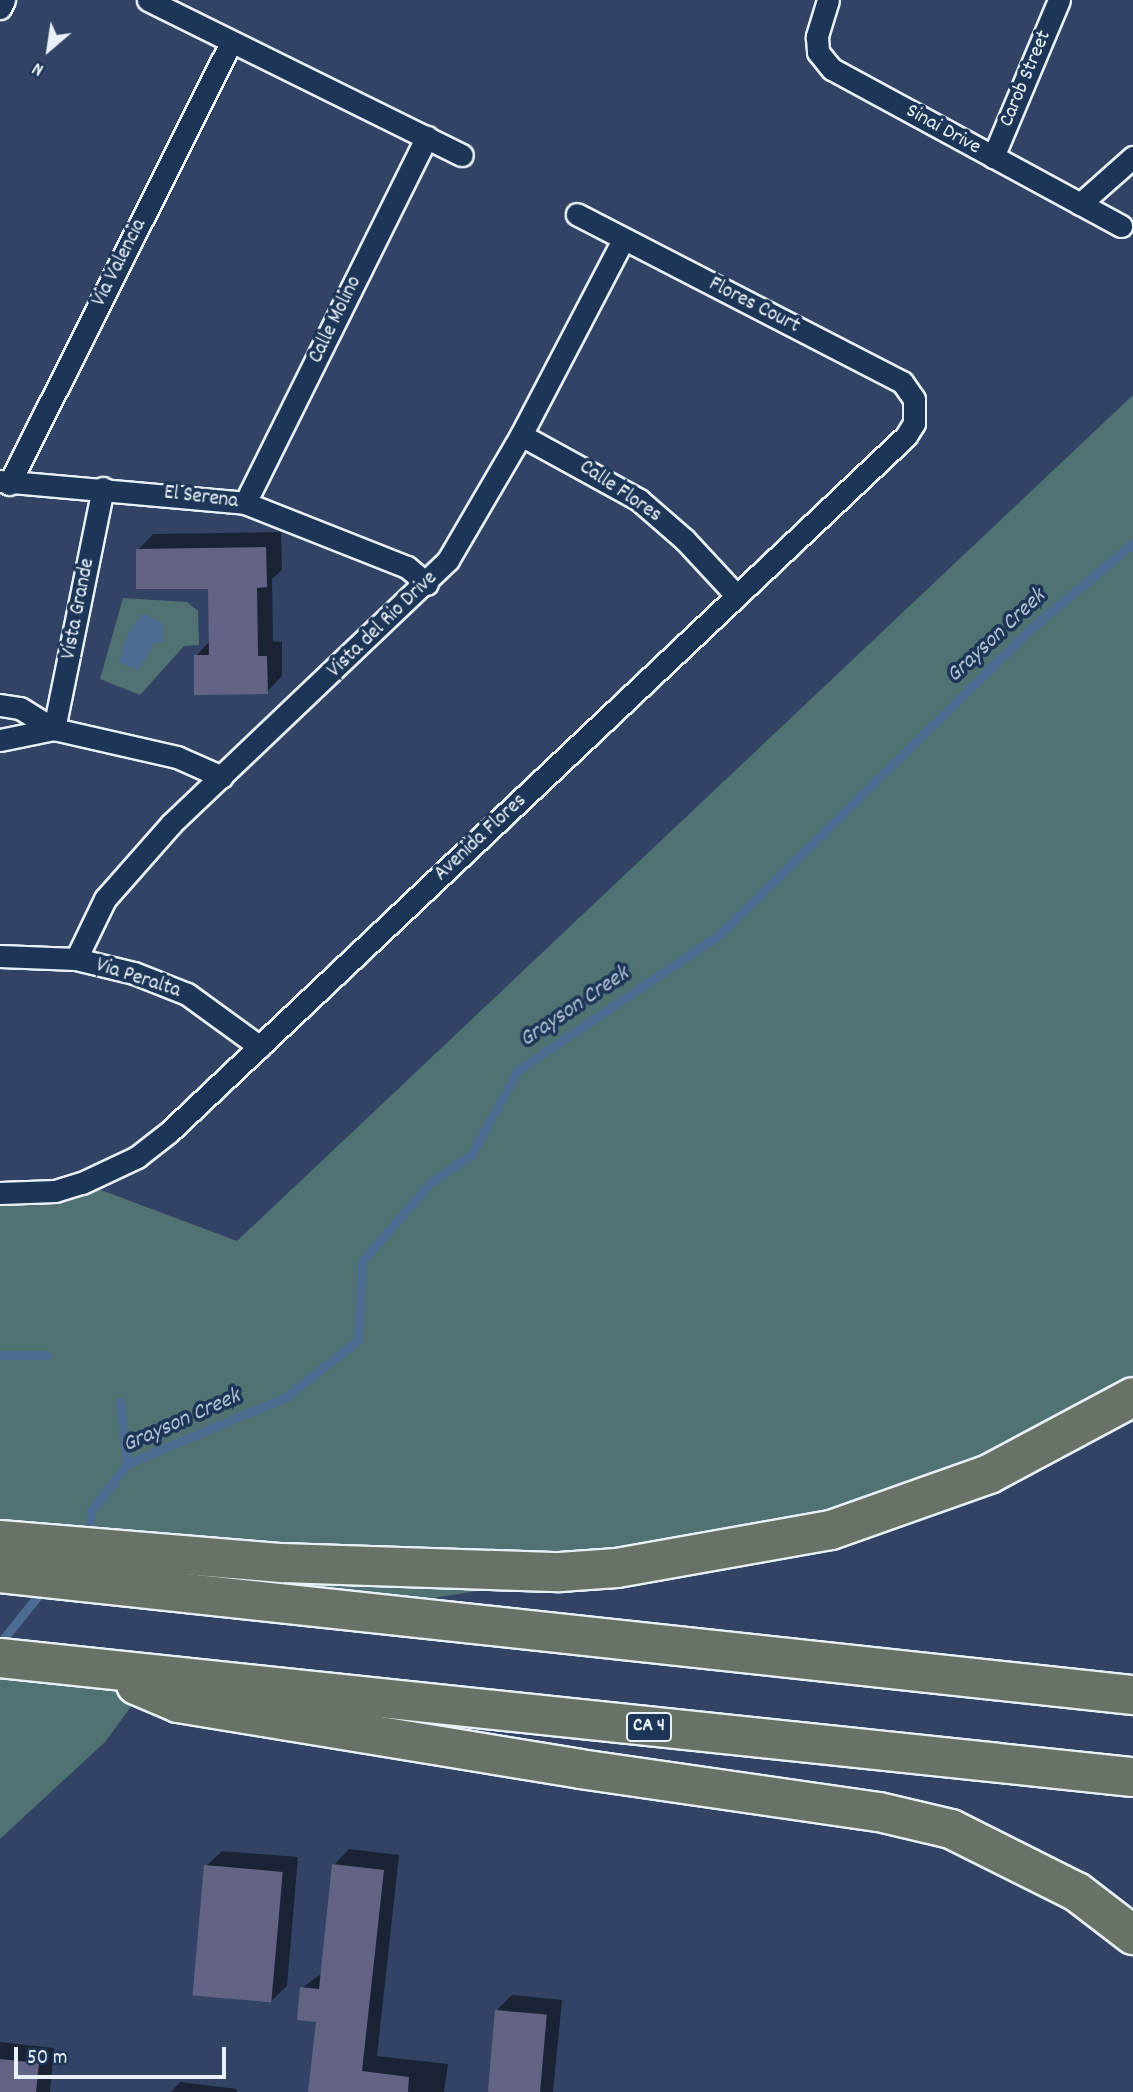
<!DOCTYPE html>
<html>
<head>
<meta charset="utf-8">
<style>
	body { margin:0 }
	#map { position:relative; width:1133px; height:2092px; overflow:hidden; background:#324365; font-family:Dekko,sans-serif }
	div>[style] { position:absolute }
	.green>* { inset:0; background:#517272 }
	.water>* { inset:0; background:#4c6c92 }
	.shadow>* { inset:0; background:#0007 }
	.stream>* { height:9px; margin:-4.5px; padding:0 4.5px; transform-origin:4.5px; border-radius:4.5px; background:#4c6c92 }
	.building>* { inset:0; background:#636386; transform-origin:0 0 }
	.roads { filter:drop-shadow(2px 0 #e8f1f8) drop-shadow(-2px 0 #e8f1f8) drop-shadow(0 2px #e8f1f8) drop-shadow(0 -2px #e8f1f8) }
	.minor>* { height:21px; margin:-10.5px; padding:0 10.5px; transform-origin:10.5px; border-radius:10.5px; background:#1d3557 }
	.motorway>* { height:38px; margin:-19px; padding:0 19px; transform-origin:19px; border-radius:19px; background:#697266 }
	span { translate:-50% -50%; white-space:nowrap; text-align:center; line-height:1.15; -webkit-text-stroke:7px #1d3557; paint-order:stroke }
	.shield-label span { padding:2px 5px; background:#1d3557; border:2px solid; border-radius:5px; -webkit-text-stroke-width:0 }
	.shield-label { font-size:19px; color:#e8f1f8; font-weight:700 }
	.street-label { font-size:21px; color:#e8f1f8 }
	.water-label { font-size:23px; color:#b1c2d4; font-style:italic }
	.north { position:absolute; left:14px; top:14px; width:70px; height:70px; -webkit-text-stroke:5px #1d3557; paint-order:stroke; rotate:209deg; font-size:19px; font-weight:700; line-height:28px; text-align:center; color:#e8f1f8 }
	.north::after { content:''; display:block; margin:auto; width:24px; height:32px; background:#e8f1f8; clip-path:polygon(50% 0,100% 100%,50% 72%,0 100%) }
	.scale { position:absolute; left:14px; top:2047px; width:212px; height:32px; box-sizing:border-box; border:4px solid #e8f1f8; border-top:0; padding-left:9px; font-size:21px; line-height:24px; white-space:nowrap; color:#e8f1f8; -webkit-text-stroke:5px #1d3557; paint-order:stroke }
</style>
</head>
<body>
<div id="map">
	<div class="green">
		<div style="clip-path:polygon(1133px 395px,1133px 1397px,1057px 1440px,745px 1548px,371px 1608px,0 1573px,0 1193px,82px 1183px,237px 1241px)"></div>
		<div style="clip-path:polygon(123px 598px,187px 602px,198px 611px,199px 645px,184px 646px,140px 695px,100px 679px)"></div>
		<div style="clip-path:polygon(0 1655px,155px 1674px,105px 1742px,0 1839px)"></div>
	</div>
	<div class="water">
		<div style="clip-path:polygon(143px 613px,163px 624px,163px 642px,154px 643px,139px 670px,119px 662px,127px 635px)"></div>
	</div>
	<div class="shadow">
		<div style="clip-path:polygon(281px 532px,282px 570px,272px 579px,273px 641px,282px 642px,282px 676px,267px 692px,196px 656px,210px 641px,209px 587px,138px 550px,153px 534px)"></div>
		<div style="clip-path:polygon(349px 1849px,399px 1855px,377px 2056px,448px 2064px,444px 2092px,310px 2092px,318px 2021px,302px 1988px,322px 1973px,334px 1865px)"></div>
		<div style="clip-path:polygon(222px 1851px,298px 1857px,287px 1986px,271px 2001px,206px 1866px)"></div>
		<div style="clip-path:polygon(512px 1995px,562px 2000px,553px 2092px,488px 2092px,496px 2011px)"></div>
		<div style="clip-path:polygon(0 2042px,54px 2048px,50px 2092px,0 2092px)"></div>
		<div style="clip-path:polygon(180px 2082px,237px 2089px,237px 2092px,171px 2092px)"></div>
	</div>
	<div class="stream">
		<div style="left:0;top:1355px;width:47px"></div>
		<div style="left:120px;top:1402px;width:62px;rotate:83.6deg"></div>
		<div style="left:89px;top:1537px;width:26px;rotate:-86deg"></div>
		<div style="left:91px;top:1511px;width:59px;rotate:-52.5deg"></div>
		<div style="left:127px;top:1464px;width:173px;rotate:-22.8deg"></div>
		<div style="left:286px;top:1397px;width:92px;rotate:-38.4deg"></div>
		<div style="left:358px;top:1340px;width:79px;rotate:-87.1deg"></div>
		<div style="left:362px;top:1261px;width:103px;rotate:-48.9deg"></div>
		<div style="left:430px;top:1183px;width:50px;rotate:-34.3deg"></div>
		<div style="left:471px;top:1155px;width:97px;rotate:-61.1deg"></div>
		<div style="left:518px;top:1070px;width:242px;rotate:-33.9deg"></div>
		<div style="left:719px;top:935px;width:444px;rotate:-44.5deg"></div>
		<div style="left:1036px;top:624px;width:126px;rotate:-39.9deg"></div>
		<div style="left:0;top:1643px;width:72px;rotate:-51.2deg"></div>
	</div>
	<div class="building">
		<div style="clip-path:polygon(266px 547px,267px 587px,257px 588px,258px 656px,267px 656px,268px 694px,194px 695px,194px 655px,209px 655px,208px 589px,136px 589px,136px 549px)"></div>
		<div style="clip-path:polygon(332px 1864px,384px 1870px,362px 2071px,409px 2077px,408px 2092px,308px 2092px,316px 2022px,297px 2020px,300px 1987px,319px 1989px)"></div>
		<div style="left:204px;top:1865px;width:79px;height:131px;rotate:5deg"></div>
		<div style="left:495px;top:2010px;width:52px;height:82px;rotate:5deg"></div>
		<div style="clip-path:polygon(0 2059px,39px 2063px,36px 2092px,0 2092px)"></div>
	</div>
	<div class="roads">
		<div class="minor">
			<div style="left:148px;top:0;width:350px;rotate:26.3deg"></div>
			<div style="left:828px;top:0;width:39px;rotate:107deg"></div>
			<div style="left:817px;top:37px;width:15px;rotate:86deg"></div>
			<div style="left:818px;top:52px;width:22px;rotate:51deg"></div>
			<div style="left:832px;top:69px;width:329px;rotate:28.5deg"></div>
			<div style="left:0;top:8px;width:9px;rotate:-63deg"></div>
			<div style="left:993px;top:157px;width:170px;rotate:-67.2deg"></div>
			<div style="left:1080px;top:204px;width:71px;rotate:-41.6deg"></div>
			<div style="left:521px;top:435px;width:135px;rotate:28.8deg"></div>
			<div style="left:639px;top:500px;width:61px;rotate:41deg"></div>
			<div style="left:685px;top:540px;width:75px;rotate:47.2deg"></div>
			<div style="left:0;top:481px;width:246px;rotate:5.1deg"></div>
			<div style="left:245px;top:503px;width:174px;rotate:21.6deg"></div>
			<div style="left:407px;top:567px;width:26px;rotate:40deg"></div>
			<div style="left:9px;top:484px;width:495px;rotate:-63.3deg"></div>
			<div style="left:103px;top:488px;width:246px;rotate:101.5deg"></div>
			<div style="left:54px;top:729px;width:126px;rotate:12.8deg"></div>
			<div style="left:177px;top:757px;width:49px;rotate:24deg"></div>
			<div style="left:245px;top:503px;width:409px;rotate:-63.6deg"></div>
			<div style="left:0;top:705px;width:20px;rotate:9deg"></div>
			<div style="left:20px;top:708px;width:40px;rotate:32deg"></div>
			<div style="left:54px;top:729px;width:55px;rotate:168.5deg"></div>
			<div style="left:0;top:956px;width:76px;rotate:2.3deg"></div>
			<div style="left:76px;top:959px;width:60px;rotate:13.6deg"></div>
			<div style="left:134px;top:973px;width:57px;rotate:21.6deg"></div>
			<div style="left:187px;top:994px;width:90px;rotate:36deg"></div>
			<div style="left:76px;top:959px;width:67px;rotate:-64.2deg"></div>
			<div style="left:105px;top:899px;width:101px;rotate:-48.6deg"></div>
			<div style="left:172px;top:823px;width:381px;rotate:-43.6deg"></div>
			<div style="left:448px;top:560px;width:145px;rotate:-59.7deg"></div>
			<div style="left:521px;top:435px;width:220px;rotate:-62.4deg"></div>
			<div style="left:0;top:1193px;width:55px;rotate:-2.1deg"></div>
			<div style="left:55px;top:1191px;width:28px;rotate:-17deg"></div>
			<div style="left:82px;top:1183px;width:61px;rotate:-25.3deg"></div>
			<div style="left:137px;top:1157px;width:41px;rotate:-38deg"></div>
			<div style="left:169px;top:1132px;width:1014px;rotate:-43.36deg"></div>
			<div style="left:906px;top:436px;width:15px;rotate:-58deg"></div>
			<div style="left:914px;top:423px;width:24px;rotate:-90deg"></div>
			<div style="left:914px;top:399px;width:21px;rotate:-125deg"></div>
			<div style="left:902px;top:382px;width:366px;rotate:-152.7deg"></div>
		</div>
		<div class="motorway">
			<div style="left:0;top:1540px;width:283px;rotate:4.7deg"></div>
			<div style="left:282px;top:1563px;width:278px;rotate:1.9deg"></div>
			<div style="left:560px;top:1572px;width:57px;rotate:-4deg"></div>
			<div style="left:617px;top:1568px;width:217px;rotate:-10.1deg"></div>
			<div style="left:831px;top:1530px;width:168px;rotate:-19.5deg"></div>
			<div style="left:989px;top:1474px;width:163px;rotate:-28.1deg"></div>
			<div style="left:0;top:1573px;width:1140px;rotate:6.15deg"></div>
			<div style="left:0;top:1658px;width:1139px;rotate:6deg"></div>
			<div style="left:136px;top:1685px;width:46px;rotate:23.2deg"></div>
			<div style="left:178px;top:1703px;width:407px;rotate:9.3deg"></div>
			<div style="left:580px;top:1769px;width:302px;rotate:8.2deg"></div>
			<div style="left:879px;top:1812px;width:74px;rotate:13.3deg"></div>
			<div style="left:951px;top:1829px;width:141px;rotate:26.6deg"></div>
			<div style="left:1077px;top:1892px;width:71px;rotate:37.5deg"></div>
		</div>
	</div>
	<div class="shield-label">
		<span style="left:649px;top:1727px">CA 4</span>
	</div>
	<div class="street-label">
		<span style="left:1026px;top:79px;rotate:-67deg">Carob Street</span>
		<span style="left:943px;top:130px;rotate:29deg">Sinai Drive</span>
		<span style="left:120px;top:263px;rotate:-63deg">Via Valencia</span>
		<span style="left:754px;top:306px;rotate:27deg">Flores Court</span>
		<span style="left:336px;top:320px;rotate:-64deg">Calle Molino</span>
		<span style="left:620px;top:492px;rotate:34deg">Calle Flores</span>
		<span style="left:201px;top:498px;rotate:7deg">El Serena</span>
		<span style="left:79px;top:609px;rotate:-79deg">Vista Grande</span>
		<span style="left:383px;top:625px;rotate:-44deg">Vista del Rio Drive</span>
		<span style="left:481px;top:838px;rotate:-43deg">Avenida Flores</span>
		<span style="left:138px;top:979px;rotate:18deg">Via Peralta</span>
	</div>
	<div class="water-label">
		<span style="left:997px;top:637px;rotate:-43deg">Grayson Creek</span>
		<span style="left:575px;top:1008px;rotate:-34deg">Grayson Creek</span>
		<span style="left:182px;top:1422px;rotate:-24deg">Grayson Creek</span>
	</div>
	<div class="north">N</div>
	<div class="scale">50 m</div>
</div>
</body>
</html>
